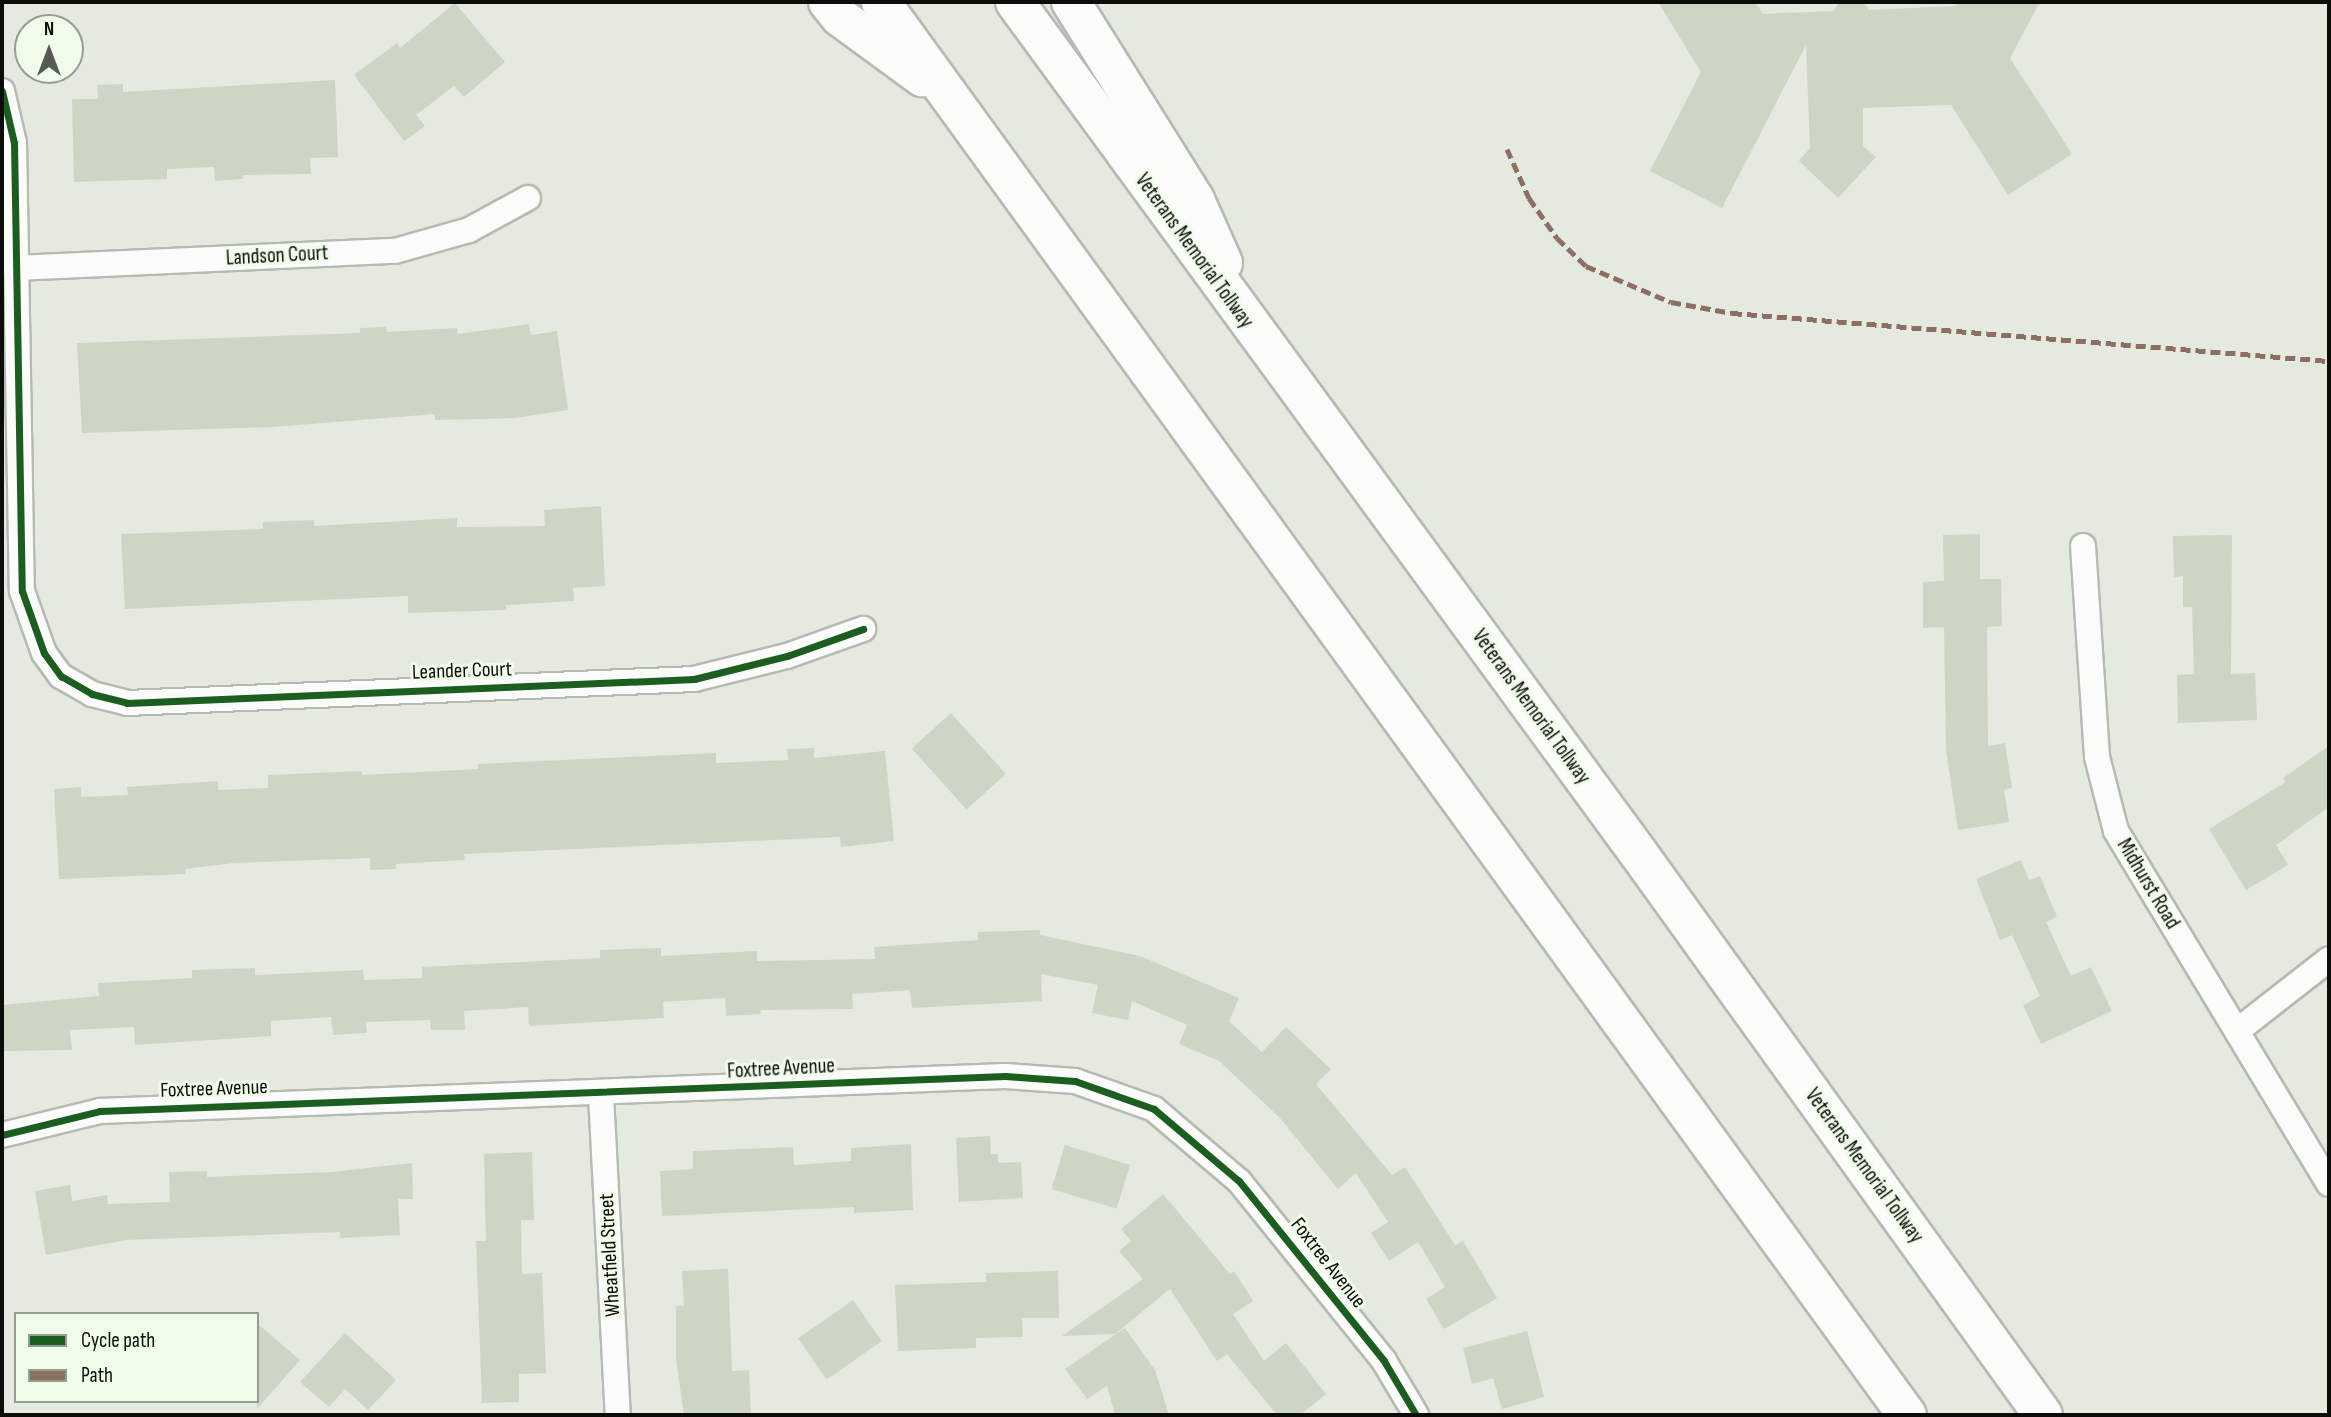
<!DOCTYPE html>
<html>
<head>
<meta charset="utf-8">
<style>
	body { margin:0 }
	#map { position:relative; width:2331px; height:1417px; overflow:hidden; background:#e5eae0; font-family:"Sofia Sans Condensed",sans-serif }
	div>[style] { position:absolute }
	.building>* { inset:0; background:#cdd5c5; transform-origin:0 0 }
	.roads { filter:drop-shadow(2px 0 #b6bab2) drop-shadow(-2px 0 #b6bab2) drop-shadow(0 2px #b6bab2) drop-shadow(0 -2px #b6bab2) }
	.street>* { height:24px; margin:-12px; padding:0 12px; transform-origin:12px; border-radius:12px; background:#fbfcfa }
	.highway>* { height:38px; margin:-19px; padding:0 19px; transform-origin:19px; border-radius:19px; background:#fbfcfa }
	.quiet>* { height:5px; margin-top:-2.5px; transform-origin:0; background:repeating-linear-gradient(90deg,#8d6e63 0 10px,transparent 0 15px) }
	.cycleway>* { height:7px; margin:-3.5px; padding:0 3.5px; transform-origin:3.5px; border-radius:3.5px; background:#1b5e20 }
	span { translate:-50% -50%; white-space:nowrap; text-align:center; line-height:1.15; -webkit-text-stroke:6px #f1fbea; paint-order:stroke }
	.street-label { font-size:21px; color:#0a0d08 }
	.frame { position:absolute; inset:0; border:4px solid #0a0d08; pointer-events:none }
	.legend { position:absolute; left:14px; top:1312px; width:245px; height:91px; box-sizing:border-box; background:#f1fbea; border:2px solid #959c90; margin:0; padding:9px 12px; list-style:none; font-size:21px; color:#0a0d08 }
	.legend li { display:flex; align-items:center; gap:14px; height:35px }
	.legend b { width:35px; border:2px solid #959c90 }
	.north { position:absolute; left:14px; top:14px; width:70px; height:70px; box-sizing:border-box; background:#f1fbea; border:2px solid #959c90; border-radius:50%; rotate:0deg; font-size:19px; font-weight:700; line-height:28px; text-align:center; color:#0a0d08 }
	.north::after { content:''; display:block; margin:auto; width:24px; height:32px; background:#575a54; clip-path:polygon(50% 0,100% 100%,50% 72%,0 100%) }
</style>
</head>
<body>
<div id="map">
	<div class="building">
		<div style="clip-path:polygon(1658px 2px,1755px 2px,1763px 14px,1834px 11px,1839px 2px,1864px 2px,1869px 10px,1956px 6px,1958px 2px,2040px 2px,2010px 58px,2072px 154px,2008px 195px,1951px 105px,1863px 108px,1863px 146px,1876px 157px,1838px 198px,1799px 161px,1810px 148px,1806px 45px,1722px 208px,1650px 171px,1701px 72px)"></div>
		<div style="clip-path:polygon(455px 3px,505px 62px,464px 97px,454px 86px,416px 115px,425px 126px,404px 141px,354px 75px,397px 43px,400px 48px)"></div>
		<div style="clip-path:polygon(335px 80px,338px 157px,310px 158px,311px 174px,243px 175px,243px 179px,215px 181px,214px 167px,167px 169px,167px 179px,74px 182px,72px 99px,98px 99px,97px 85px,123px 84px,123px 92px)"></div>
		<div style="clip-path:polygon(529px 324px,531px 335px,557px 331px,568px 410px,515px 418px,435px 420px,435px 414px,273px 427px,82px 433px,77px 343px,360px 333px,360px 328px,386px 327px,387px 332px,457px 328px,458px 334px)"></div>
		<div style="clip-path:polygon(601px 506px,605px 586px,573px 588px,574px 601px,506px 605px,506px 610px,408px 613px,408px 596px,125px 609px,121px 534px,263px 529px,263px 522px,314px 520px,314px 526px,457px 518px,457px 527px,545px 526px,544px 510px)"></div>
		<div style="clip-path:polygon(1980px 534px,1980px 579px,2001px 579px,2002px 626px,1987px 627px,1988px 746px,2005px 743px,2012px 788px,2004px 790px,2009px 822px,1958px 830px,1946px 750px,1944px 627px,1923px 628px,1923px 582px,1944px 581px,1943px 535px)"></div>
		<div style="clip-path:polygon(2232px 535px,2231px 674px,2255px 673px,2257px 720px,2178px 723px,2177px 675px,2194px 674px,2192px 607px,2183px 607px,2183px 576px,2174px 577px,2173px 536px)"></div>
		<div style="left:951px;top:713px;width:82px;height:53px;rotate:48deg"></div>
		<div style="clip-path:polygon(2329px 746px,2329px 807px,2276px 845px,2288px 865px,2246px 890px,2209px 829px,2286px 782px,2283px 778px)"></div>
		<div style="clip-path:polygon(814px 748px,814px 758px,885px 751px,894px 841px,841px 847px,840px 837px,464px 854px,465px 860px,396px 864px,396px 869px,370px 870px,370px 858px,234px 863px,185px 869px,185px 874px,59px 879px,54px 789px,81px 787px,81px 797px,128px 795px,127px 787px,218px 781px,218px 790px,268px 788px,268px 775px,362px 771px,362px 775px,478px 769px,478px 764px,716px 753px,716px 763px,788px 760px,787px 749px)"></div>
		<div style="clip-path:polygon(2021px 860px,2029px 880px,2040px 876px,2057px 917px,2046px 922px,2071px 976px,2091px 967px,2112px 1011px,2041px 1044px,2023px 1005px,2040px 996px,2012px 935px,2000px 940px,1976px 879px)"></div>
		<div style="clip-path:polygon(1040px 930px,1040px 935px,1140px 956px,1239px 998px,1229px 1021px,1262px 1052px,1286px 1027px,1331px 1069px,1316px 1084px,1392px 1175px,1405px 1167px,1455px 1245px,1463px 1241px,1497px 1298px,1444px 1329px,1426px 1299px,1445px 1287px,1418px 1242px,1389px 1261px,1371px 1233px,1388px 1222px,1356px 1173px,1338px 1189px,1279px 1117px,1219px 1061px,1179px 1044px,1187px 1025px,1132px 1001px,1128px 1020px,1092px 1013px,1098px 985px,1041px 974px,1042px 1001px,912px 1008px,910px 990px,852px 994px,853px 1009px,760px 1010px,761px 1014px,726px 1016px,725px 998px,663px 1002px,664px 1018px,529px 1026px,528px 1007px,464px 1011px,465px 1030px,431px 1030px,430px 1020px,366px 1022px,367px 1033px,333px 1035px,331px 1017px,271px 1021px,271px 1036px,135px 1045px,134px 1027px,70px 1030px,72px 1050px,4px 1051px,2px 1005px,99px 996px,98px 983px,192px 978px,192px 970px,255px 968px,255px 975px,363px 970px,364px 980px,422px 978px,422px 967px,600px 958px,600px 950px,661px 948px,661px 956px,757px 951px,757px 961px,875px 959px,874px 947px,978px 940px,978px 932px)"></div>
		<div style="clip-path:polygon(990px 1136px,991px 1154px,998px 1154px,998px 1163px,1021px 1162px,1023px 1198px,959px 1202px,956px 1138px)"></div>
		<div style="clip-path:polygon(911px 1144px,913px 1210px,854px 1213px,854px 1207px,662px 1216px,660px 1171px,693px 1169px,693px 1151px,793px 1147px,794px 1165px,851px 1161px,851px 1148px)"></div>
		<div style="left:1065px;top:1145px;width:68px;height:46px;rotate:17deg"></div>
		<div style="clip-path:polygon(532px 1152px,534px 1220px,521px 1220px,522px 1274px,542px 1273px,546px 1373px,519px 1374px,519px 1402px,482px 1403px,476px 1241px,486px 1241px,484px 1154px)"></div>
		<div style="clip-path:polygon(412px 1163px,413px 1199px,398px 1199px,400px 1235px,340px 1238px,340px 1232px,126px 1240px,46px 1255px,35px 1191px,70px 1185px,72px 1201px,107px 1195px,108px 1204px,170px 1202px,169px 1172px,207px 1171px,207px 1177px,332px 1172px)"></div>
		<div style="clip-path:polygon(1163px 1194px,1230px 1274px,1234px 1271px,1253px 1301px,1233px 1314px,1264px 1361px,1286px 1343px,1326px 1394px,1300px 1415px,1277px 1415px,1227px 1354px,1217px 1361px,1170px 1289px,1115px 1334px,1062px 1336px,1143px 1279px,1119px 1251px,1131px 1241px,1121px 1229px)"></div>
		<div style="clip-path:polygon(728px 1269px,732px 1371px,749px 1370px,751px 1415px,684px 1415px,676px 1359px,676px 1306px,684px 1306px,682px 1271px)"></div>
		<div style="clip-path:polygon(1058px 1271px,1059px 1318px,1022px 1318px,1023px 1337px,976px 1338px,976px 1348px,898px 1351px,895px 1285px,986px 1282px,986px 1273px)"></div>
		<div style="left:853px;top:1300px;width:50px;height:67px;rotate:55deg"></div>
		<div style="clip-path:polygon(257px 1323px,300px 1360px,257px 1409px)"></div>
		<div style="clip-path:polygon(1125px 1328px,1155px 1370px,1169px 1415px,1115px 1415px,1107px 1386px,1087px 1399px,1065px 1369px)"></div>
		<div style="clip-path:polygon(1527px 1331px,1544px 1397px,1502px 1409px,1493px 1378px,1472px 1384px,1463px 1348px)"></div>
		<div style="clip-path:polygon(345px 1333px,396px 1380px,368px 1410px,345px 1389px,329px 1407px,300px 1382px)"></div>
	</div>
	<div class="roads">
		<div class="street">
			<div style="left:2px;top:91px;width:53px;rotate:77deg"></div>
			<div style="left:14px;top:143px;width:448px;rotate:89deg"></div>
			<div style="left:22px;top:591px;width:66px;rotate:70.5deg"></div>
			<div style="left:44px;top:653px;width:29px;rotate:54deg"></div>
			<div style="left:61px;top:676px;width:36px;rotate:30deg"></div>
			<div style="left:92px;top:694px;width:36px;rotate:14deg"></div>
			<div style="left:127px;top:703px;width:568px;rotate:-2.42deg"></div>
			<div style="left:694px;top:679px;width:96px;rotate:-13.9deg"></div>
			<div style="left:787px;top:656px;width:81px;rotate:-19.6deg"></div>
			<div style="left:15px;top:268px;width:380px;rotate:-2.6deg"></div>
			<div style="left:395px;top:251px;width:77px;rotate:-15.8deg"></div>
			<div style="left:469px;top:230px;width:67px;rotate:-28.5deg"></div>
			<div style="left:2083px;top:546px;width:211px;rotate:86.2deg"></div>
			<div style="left:2097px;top:757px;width:76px;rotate:75.6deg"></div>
			<div style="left:2116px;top:831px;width:412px;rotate:58.9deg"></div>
			<div style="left:2237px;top:1031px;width:117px;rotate:-38deg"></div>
			<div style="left:601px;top:1095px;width:320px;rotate:87deg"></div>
			<div style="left:2px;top:1135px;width:101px;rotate:-13.8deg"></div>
			<div style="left:100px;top:1111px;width:906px;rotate:-2.21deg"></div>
			<div style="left:1005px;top:1076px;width:70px;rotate:4.1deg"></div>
			<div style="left:1075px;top:1081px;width:84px;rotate:19.5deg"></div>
			<div style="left:1154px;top:1109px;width:111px;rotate:40.3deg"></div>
			<div style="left:1239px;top:1181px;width:231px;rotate:51.1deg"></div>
			<div style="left:1384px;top:1361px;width:63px;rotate:59.3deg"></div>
		</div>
		<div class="highway">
			<div style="left:828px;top:2px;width:19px;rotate:51deg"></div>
			<div style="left:840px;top:17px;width:102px;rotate:36.2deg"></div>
			<div style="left:881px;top:2px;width:1746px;rotate:54.02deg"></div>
			<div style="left:1015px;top:2px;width:1056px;rotate:53.78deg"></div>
			<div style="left:1639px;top:854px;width:691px;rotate:54.24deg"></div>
			<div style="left:1071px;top:2px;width:234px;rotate:57.9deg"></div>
			<div style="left:1195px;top:200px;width:69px;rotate:66deg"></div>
		</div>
	</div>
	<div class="quiet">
		<div style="left:1507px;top:149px;width:54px;rotate:65.8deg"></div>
		<div style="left:1529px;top:198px;width:49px;rotate:55deg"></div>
		<div style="left:1557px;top:238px;width:40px;rotate:44deg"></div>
		<div style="left:1586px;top:266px;width:92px;rotate:23deg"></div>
		<div style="left:1671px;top:302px;width:62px;rotate:10.2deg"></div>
		<div style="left:1732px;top:313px;width:599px;rotate:4.6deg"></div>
	</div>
	<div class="cycleway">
		<div style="left:2px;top:91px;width:53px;rotate:77deg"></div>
		<div style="left:14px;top:143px;width:448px;rotate:89deg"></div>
		<div style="left:22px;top:591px;width:66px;rotate:70.5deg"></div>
		<div style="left:44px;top:653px;width:29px;rotate:54deg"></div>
		<div style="left:61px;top:676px;width:36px;rotate:30deg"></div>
		<div style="left:92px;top:694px;width:36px;rotate:14deg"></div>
		<div style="left:127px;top:703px;width:568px;rotate:-2.42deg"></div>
		<div style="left:694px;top:679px;width:96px;rotate:-13.9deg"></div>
		<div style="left:787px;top:656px;width:81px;rotate:-19.6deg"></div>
		<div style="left:2px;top:1135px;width:101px;rotate:-13.8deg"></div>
		<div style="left:100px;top:1111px;width:906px;rotate:-2.21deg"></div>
		<div style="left:1005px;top:1076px;width:70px;rotate:4.1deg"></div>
		<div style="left:1075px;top:1081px;width:84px;rotate:19.5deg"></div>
		<div style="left:1154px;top:1109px;width:111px;rotate:40.3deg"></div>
		<div style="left:1239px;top:1181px;width:231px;rotate:51.1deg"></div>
		<div style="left:1384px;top:1361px;width:63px;rotate:59.3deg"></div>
	</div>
	<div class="street-label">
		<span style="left:1194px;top:251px;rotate:54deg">Veterans Memorial Tollway</span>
		<span style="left:277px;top:256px;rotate:-3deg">Landson Court</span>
		<span style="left:462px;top:671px;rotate:-2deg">Leander Court</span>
		<span style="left:1531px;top:707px;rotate:54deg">Veterans Memorial Tollway</span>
		<span style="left:2148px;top:884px;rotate:59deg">Midhurst Road</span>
		<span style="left:781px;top:1069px;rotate:-3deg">Foxtree Avenue</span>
		<span style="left:214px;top:1089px;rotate:-2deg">Foxtree Avenue</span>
		<span style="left:1864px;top:1166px;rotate:54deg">Veterans Memorial Tollway</span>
		<span style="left:610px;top:1255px;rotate:-93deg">Wheatfield Street</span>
		<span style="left:1328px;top:1263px;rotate:52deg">Foxtree Avenue</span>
	</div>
	<div class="frame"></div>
	<ul class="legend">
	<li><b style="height:9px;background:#1b5e20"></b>Cycle path</li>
	<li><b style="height:9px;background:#8d6e63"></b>Path</li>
	</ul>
	<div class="north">N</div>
</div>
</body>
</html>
